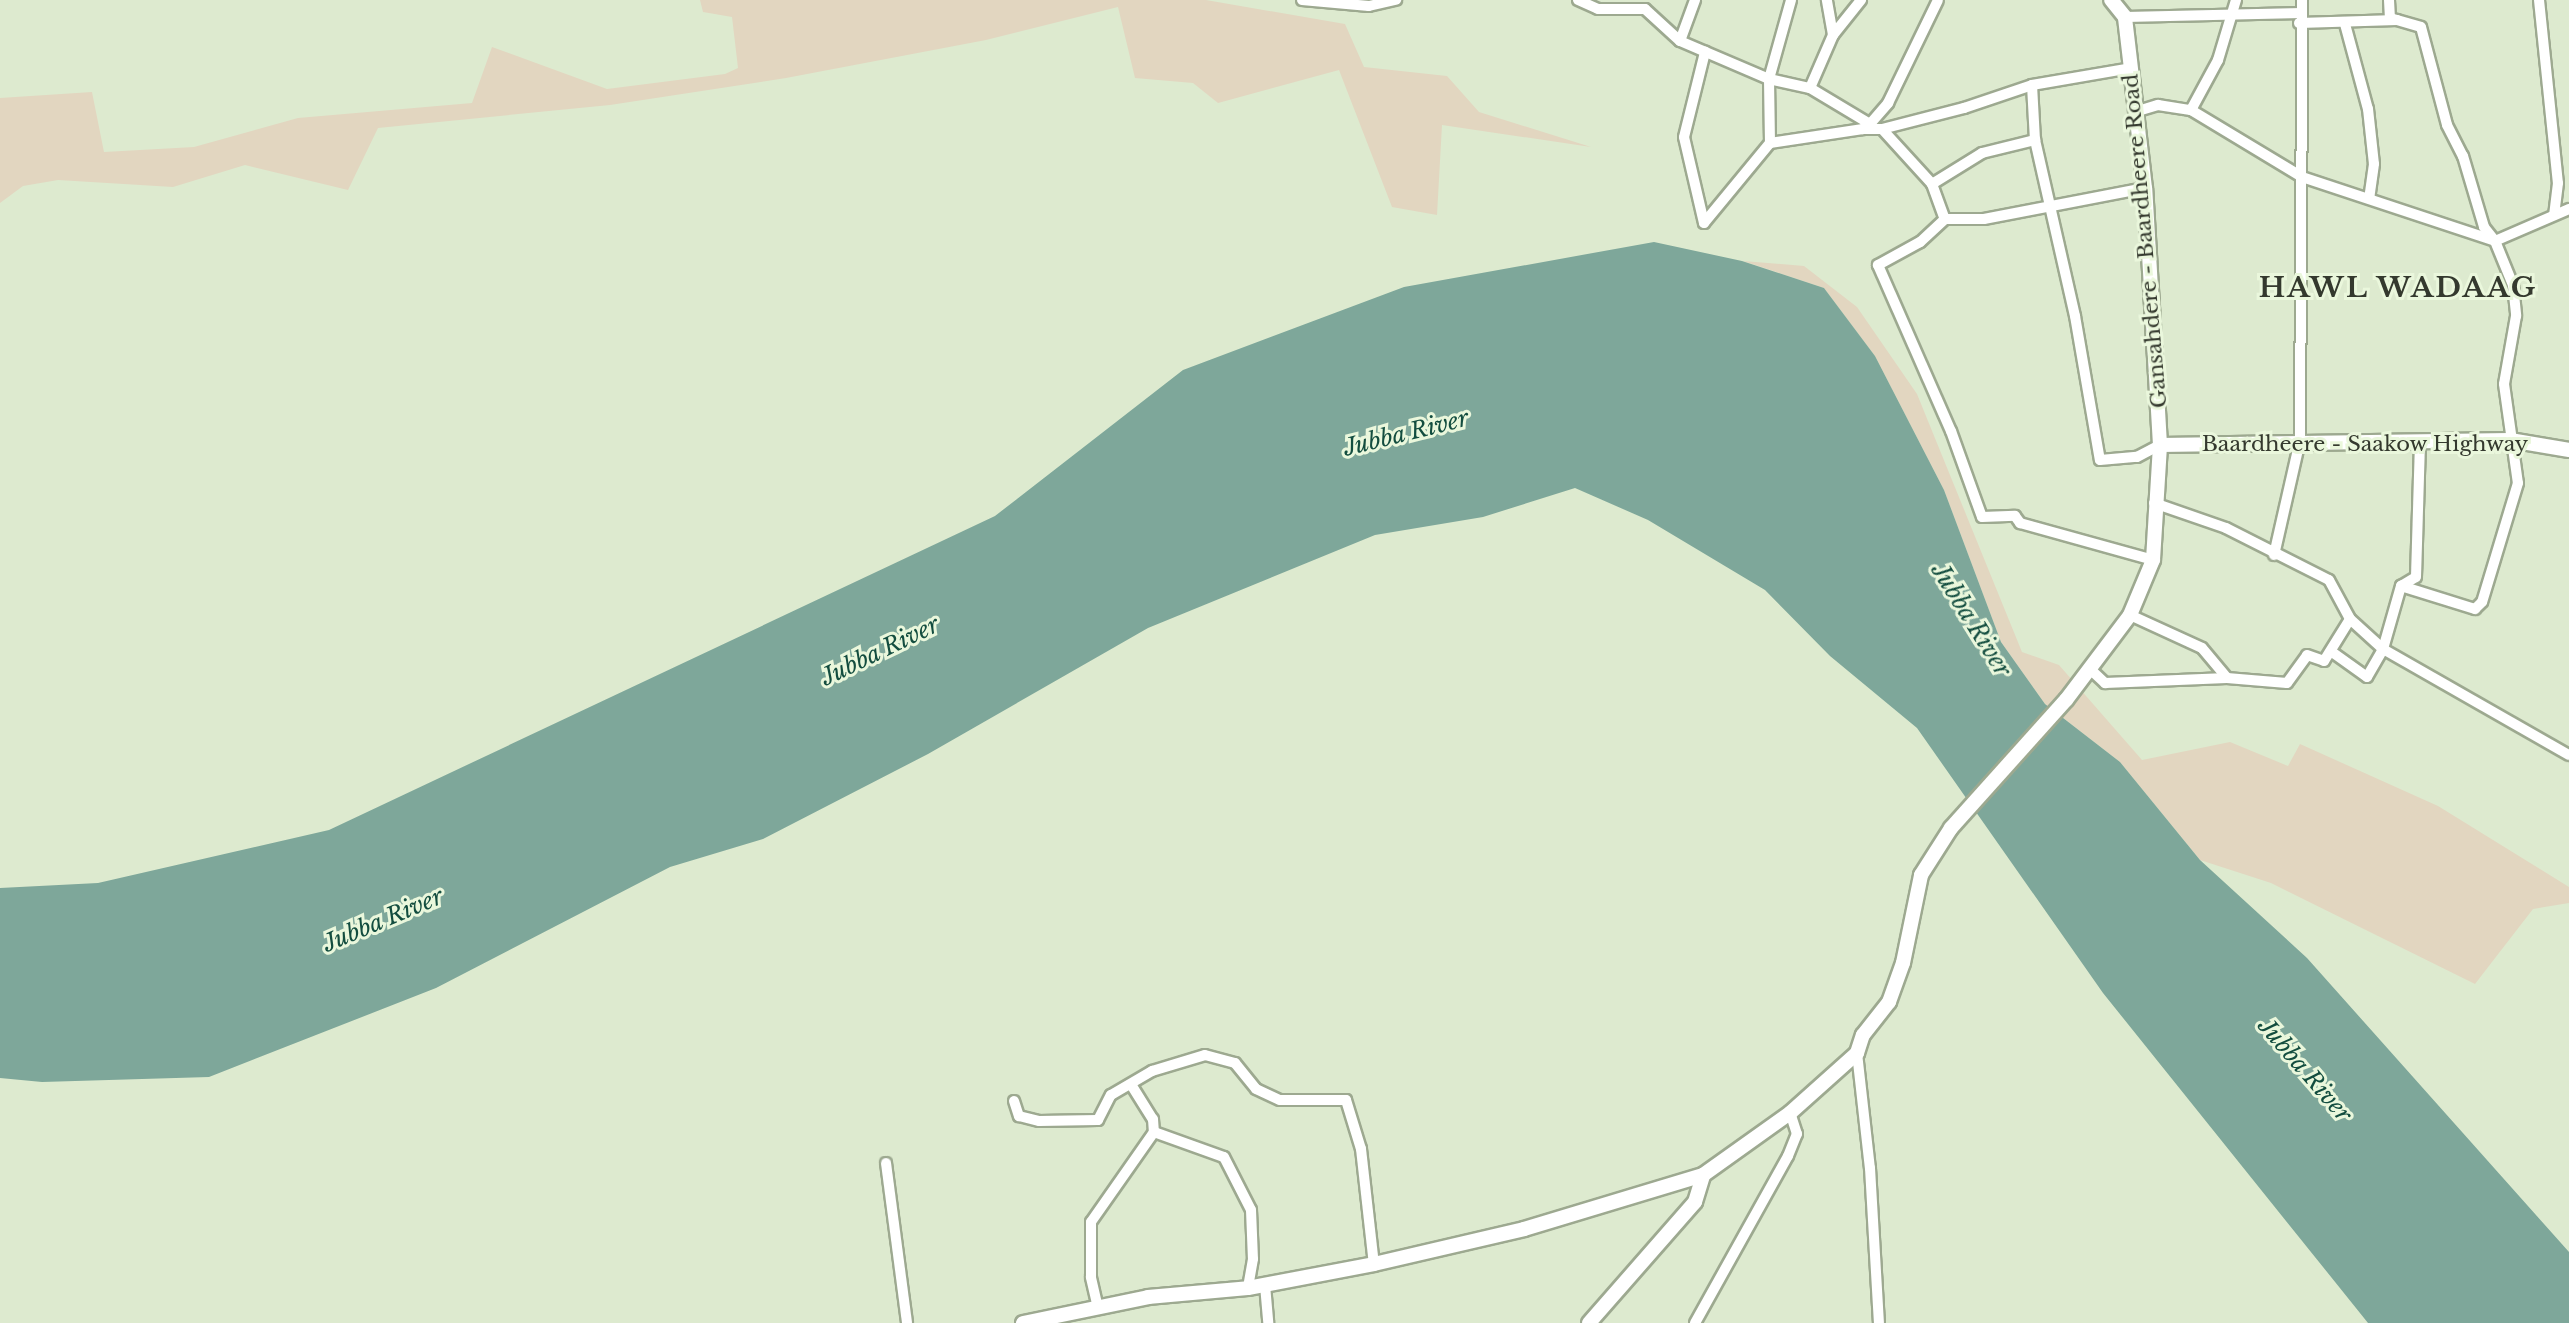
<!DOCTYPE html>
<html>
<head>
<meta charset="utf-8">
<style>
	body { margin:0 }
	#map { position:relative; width:2569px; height:1323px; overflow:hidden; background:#ddeacf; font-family:"Libre Baskerville",serif }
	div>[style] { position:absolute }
	.green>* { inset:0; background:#e2d6c0 }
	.water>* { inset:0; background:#7ea79a }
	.roads { filter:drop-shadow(2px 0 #9da990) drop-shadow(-2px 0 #9da990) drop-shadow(0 2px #9da990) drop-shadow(0 -2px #9da990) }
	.minor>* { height:10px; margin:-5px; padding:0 5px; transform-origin:5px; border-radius:5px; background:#fff }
	.secondary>* { height:14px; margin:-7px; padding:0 7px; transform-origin:7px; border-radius:7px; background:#fff }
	span { translate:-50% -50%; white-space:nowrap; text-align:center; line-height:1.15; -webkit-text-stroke:6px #eaf7dc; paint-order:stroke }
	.street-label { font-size:21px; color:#34392e }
	.water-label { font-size:23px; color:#134d3f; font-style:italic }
	.district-label { font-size:28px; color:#34392e; font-weight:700; letter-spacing:2px }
</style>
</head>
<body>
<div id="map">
	<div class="green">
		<div style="clip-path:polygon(700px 0,1206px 0,1345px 24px,1364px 67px,1447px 76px,1479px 112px,1591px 147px,1442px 125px,1437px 215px,1392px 207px,1339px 70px,1218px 103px,1193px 83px,1135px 78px,1118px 7px,986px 40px,786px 78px,610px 105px,378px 128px,348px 190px,245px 165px,173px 187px,58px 180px,23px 186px,0 203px,0 98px,92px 92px,104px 152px,194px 147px,298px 118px,472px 103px,492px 47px,607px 89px,725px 74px,738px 68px,732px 17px,703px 12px)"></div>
		<div style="clip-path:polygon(1743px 261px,1804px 266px,1857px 307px,1917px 394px,2022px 652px,2059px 665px,2142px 760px,2230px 742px,2288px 766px,2300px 744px,2438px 806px,2569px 887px,2569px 903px,2533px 909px,2475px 984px,2271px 883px,2200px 860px,2120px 762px,2045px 704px,2001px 642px,1944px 490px,1875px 356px,1824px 288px)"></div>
	</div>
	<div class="water">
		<div style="clip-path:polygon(1654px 242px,1742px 261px,1824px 288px,1875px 356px,1944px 490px,2001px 642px,2045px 704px,2120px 762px,2200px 860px,2307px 958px,2569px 1252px,2569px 1323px,2368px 1323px,2103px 993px,1917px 728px,1830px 656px,1765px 590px,1648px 520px,1575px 488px,1483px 517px,1375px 535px,1148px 628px,928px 754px,763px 839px,670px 867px,436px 988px,209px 1077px,42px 1082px,0 1078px,0 888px,98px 883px,329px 830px,995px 516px,1183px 370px,1404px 287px)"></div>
	</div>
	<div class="roads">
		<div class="minor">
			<div style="left:1302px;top:0;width:67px;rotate:5.1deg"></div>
			<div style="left:1369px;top:6px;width:28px;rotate:-13deg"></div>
			<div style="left:1578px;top:0;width:22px;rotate:24deg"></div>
			<div style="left:1598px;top:9px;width:47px"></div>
			<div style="left:1645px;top:9px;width:47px;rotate:42.4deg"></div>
			<div style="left:1680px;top:41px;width:97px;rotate:23.1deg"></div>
			<div style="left:1769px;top:79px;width:42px;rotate:12.4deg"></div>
			<div style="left:1810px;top:88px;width:70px;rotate:31deg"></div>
			<div style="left:1870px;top:124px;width:9px;rotate:144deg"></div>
			<div style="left:1863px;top:129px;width:19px"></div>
			<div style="left:1882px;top:129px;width:85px;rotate:-14.4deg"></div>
			<div style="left:1964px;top:108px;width:72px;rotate:-18.7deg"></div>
			<div style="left:2032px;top:85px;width:100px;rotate:-9.7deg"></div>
			<div style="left:2389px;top:0;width:18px;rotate:87deg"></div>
			<div style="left:2390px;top:18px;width:32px;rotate:16deg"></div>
			<div style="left:2421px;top:27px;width:101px;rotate:75.1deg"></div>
			<div style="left:2447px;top:125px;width:35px;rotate:63deg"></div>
			<div style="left:2463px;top:156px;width:74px;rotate:73.5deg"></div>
			<div style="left:2484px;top:227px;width:18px;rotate:52deg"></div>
			<div style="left:2495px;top:241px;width:48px;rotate:67.8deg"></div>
			<div style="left:2513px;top:285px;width:31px;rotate:84deg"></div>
			<div style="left:2516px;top:316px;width:69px;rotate:100deg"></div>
			<div style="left:2504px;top:384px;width:100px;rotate:82deg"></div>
			<div style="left:2518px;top:483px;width:124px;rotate:106.8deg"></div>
			<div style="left:2482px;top:602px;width:10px;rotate:135deg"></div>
			<div style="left:2475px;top:609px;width:77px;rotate:-162.7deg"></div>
			<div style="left:2539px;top:0;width:184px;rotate:84.1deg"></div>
			<div style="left:2558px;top:183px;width:32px;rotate:97deg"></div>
			<div style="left:2125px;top:17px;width:177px;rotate:-1.3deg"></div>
			<div style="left:2299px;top:23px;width:98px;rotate:-1.8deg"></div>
			<div style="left:2345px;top:24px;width:88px;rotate:74.9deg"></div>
			<div style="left:2368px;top:109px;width:55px;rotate:83.8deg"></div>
			<div style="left:2374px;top:164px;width:35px;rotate:98deg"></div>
			<div style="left:1833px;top:35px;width:45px;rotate:-51.3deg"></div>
			<div style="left:1680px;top:41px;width:44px;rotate:-69.9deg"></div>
			<div style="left:2032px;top:85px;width:55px;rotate:86.9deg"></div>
			<div style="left:2035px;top:140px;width:180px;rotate:77.2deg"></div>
			<div style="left:2075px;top:316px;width:146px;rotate:80.2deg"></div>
			<div style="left:2100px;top:460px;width:37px;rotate:-5deg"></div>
			<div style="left:2137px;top:457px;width:26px;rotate:-28deg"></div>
			<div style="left:1810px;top:88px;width:58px;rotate:-66.5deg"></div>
			<div style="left:1833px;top:35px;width:36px;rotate:-100deg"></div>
			<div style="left:2191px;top:110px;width:57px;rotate:-61.6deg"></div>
			<div style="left:2218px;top:60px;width:63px;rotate:-73.3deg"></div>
			<div style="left:2138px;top:111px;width:21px;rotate:-17deg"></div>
			<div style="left:2158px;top:105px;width:33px;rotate:9deg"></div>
			<div style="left:2191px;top:110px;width:130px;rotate:31.1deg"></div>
			<div style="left:2302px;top:177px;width:203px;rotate:18.3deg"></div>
			<div style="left:2495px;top:241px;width:81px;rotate:-23.4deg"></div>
			<div style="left:1870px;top:124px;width:28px;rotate:-49deg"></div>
			<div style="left:1888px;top:103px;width:114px;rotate:-64.1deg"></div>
			<div style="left:1882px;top:129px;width:74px;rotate:47.7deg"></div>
			<div style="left:1932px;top:184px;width:59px;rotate:-31.8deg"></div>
			<div style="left:1982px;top:153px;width:55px;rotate:-13.8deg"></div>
			<div style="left:1770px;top:143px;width:94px;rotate:-8.6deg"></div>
			<div style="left:1932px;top:184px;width:37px;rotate:70deg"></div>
			<div style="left:2145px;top:188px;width:164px;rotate:169.1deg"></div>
			<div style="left:1984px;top:219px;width:39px;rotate:180deg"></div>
			<div style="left:1945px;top:219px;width:34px;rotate:137deg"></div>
			<div style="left:1920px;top:242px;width:48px;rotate:151.3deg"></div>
			<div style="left:1878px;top:265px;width:181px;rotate:66.3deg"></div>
			<div style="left:1951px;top:431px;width:91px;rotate:70.2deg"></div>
			<div style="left:1982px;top:517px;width:33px;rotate:-2deg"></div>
			<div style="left:2015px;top:516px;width:9px;rotate:54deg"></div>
			<div style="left:2020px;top:523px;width:138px;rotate:15.5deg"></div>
			<div style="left:1704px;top:223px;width:104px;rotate:-50.5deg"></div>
			<div style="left:1770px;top:143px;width:64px;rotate:-90.9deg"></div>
			<div style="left:1769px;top:79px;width:82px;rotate:-74.4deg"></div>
			<div style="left:1704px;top:223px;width:88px;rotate:-103.1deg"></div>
			<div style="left:1684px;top:137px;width:88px;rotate:-76.1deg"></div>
			<div style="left:2154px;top:503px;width:76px;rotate:19.1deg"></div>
			<div style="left:2226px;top:528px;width:115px;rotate:26.8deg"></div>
			<div style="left:2329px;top:580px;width:44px;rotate:61.7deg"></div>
			<div style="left:2350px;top:619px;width:45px;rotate:42.3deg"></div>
			<div style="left:2383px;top:649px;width:214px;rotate:29.7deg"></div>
			<div style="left:2274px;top:555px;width:117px;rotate:-77.2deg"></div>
			<div style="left:2300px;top:441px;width:441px;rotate:-89.7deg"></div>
			<div style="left:2130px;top:615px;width:79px;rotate:24.6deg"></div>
			<div style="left:2202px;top:648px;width:39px;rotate:50deg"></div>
			<div style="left:2332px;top:652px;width:43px;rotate:35.5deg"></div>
			<div style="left:2367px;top:677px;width:32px;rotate:-60deg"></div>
			<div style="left:2383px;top:649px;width:66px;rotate:-74.1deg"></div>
			<div style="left:2401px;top:586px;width:17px;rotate:-31deg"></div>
			<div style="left:2416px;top:577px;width:136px;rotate:-88.3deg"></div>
			<div style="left:2090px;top:669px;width:21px;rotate:43deg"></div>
			<div style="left:2105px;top:683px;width:122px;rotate:-2.3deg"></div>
			<div style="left:2227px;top:678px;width:60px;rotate:4.8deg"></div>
			<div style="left:2287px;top:683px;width:34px;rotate:-54deg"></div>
			<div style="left:2307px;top:655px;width:18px;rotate:19deg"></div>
			<div style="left:2324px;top:661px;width:49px;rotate:-58.2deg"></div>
			<div style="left:1857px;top:1053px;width:116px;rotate:83.6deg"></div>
			<div style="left:1870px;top:1168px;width:155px;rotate:86.7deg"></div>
			<div style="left:1132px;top:1086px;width:39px;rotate:58deg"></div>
			<div style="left:1153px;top:1119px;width:13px;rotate:86deg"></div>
			<div style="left:1014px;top:1101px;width:16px;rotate:72deg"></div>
			<div style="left:1019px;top:1116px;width:21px;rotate:14deg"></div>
			<div style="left:1039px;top:1121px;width:59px;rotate:-1deg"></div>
			<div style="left:1098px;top:1120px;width:28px;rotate:-63deg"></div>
			<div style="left:1111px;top:1095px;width:48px;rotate:-30.3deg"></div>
			<div style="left:1152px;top:1071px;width:55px;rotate:-16.8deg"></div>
			<div style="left:1205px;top:1055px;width:31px;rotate:15deg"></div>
			<div style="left:1235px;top:1063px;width:33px;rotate:51deg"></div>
			<div style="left:1256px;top:1089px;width:26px;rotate:25deg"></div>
			<div style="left:1280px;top:1100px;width:66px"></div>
			<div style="left:1346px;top:1100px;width:51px;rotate:73deg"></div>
			<div style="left:1361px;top:1149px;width:116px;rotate:83.6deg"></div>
			<div style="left:886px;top:1163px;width:161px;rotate:82.5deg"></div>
			<div style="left:1265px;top:1285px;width:38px;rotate:85deg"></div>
			<div style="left:1098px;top:1308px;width:32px;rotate:-103deg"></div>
			<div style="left:1091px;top:1277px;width:55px;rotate:-90deg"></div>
			<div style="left:1091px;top:1222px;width:110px;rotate:-55deg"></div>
			<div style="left:1154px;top:1132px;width:74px;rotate:19.7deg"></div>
			<div style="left:1224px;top:1157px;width:59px;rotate:63deg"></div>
			<div style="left:1251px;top:1210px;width:49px;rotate:87.7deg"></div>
			<div style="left:1253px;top:1259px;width:29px;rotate:100deg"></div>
			<div style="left:1695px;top:1323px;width:191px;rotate:-60.9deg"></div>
			<div style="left:1788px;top:1156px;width:24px;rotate:-68deg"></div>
			<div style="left:1797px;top:1134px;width:22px;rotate:-108deg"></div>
		</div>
		<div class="secondary">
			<div style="left:2160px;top:445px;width:350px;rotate:-0.8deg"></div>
			<div style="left:2510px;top:440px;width:60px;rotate:9.6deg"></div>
			<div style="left:1023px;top:1323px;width:128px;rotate:-11.7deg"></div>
			<div style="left:1148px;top:1297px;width:100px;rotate:-5.1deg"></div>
			<div style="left:1248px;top:1288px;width:128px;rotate:-10.8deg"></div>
			<div style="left:1374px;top:1264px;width:154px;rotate:-13.1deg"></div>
			<div style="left:1524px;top:1229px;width:187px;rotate:-16.8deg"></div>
			<div style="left:1589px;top:1323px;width:161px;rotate:-48.8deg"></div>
			<div style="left:1695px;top:1202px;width:28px;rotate:-73deg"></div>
			<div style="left:1703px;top:1175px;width:107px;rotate:-35.5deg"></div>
			<div style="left:1790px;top:1113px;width:90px;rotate:-41.8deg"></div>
			<div style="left:1857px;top:1053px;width:19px;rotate:-72deg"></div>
			<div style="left:1863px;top:1035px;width:42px;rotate:-51.8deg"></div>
			<div style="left:1889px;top:1002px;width:41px;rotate:-70.3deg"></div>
			<div style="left:1903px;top:963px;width:90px;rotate:-78.4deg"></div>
			<div style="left:1921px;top:875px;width:56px;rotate:-57.4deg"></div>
			<div style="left:1951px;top:828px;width:172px;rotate:-48.1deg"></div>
			<div style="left:2066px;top:700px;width:106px;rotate:-53deg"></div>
			<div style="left:2130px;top:615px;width:60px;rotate:-67.3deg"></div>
			<div style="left:2153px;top:560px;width:115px;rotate:-86.5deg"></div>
			<div style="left:2160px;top:445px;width:257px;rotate:-93.3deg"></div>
			<div style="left:2145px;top:188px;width:172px;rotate:-96.7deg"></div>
			<div style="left:2125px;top:17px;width:22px;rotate:-129deg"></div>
		</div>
	</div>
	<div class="street-label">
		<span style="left:2145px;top:241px;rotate:-95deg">Gansahdere - Baardheere Road</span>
		<span style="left:2365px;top:444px">Baardheere - Saakow Highway</span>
	</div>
	<div class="water-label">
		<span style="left:1406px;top:433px;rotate:-14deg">Jubba River</span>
		<span style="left:1971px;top:620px;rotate:58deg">Jubba River</span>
		<span style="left:880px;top:651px;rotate:-26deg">Jubba River</span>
		<span style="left:383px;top:920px;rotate:-23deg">Jubba River</span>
		<span style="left:2305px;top:1070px;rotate:49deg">Jubba River</span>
	</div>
	<div class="district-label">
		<span style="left:2398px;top:288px">HAWL WADAAG</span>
	</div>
</div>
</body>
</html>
